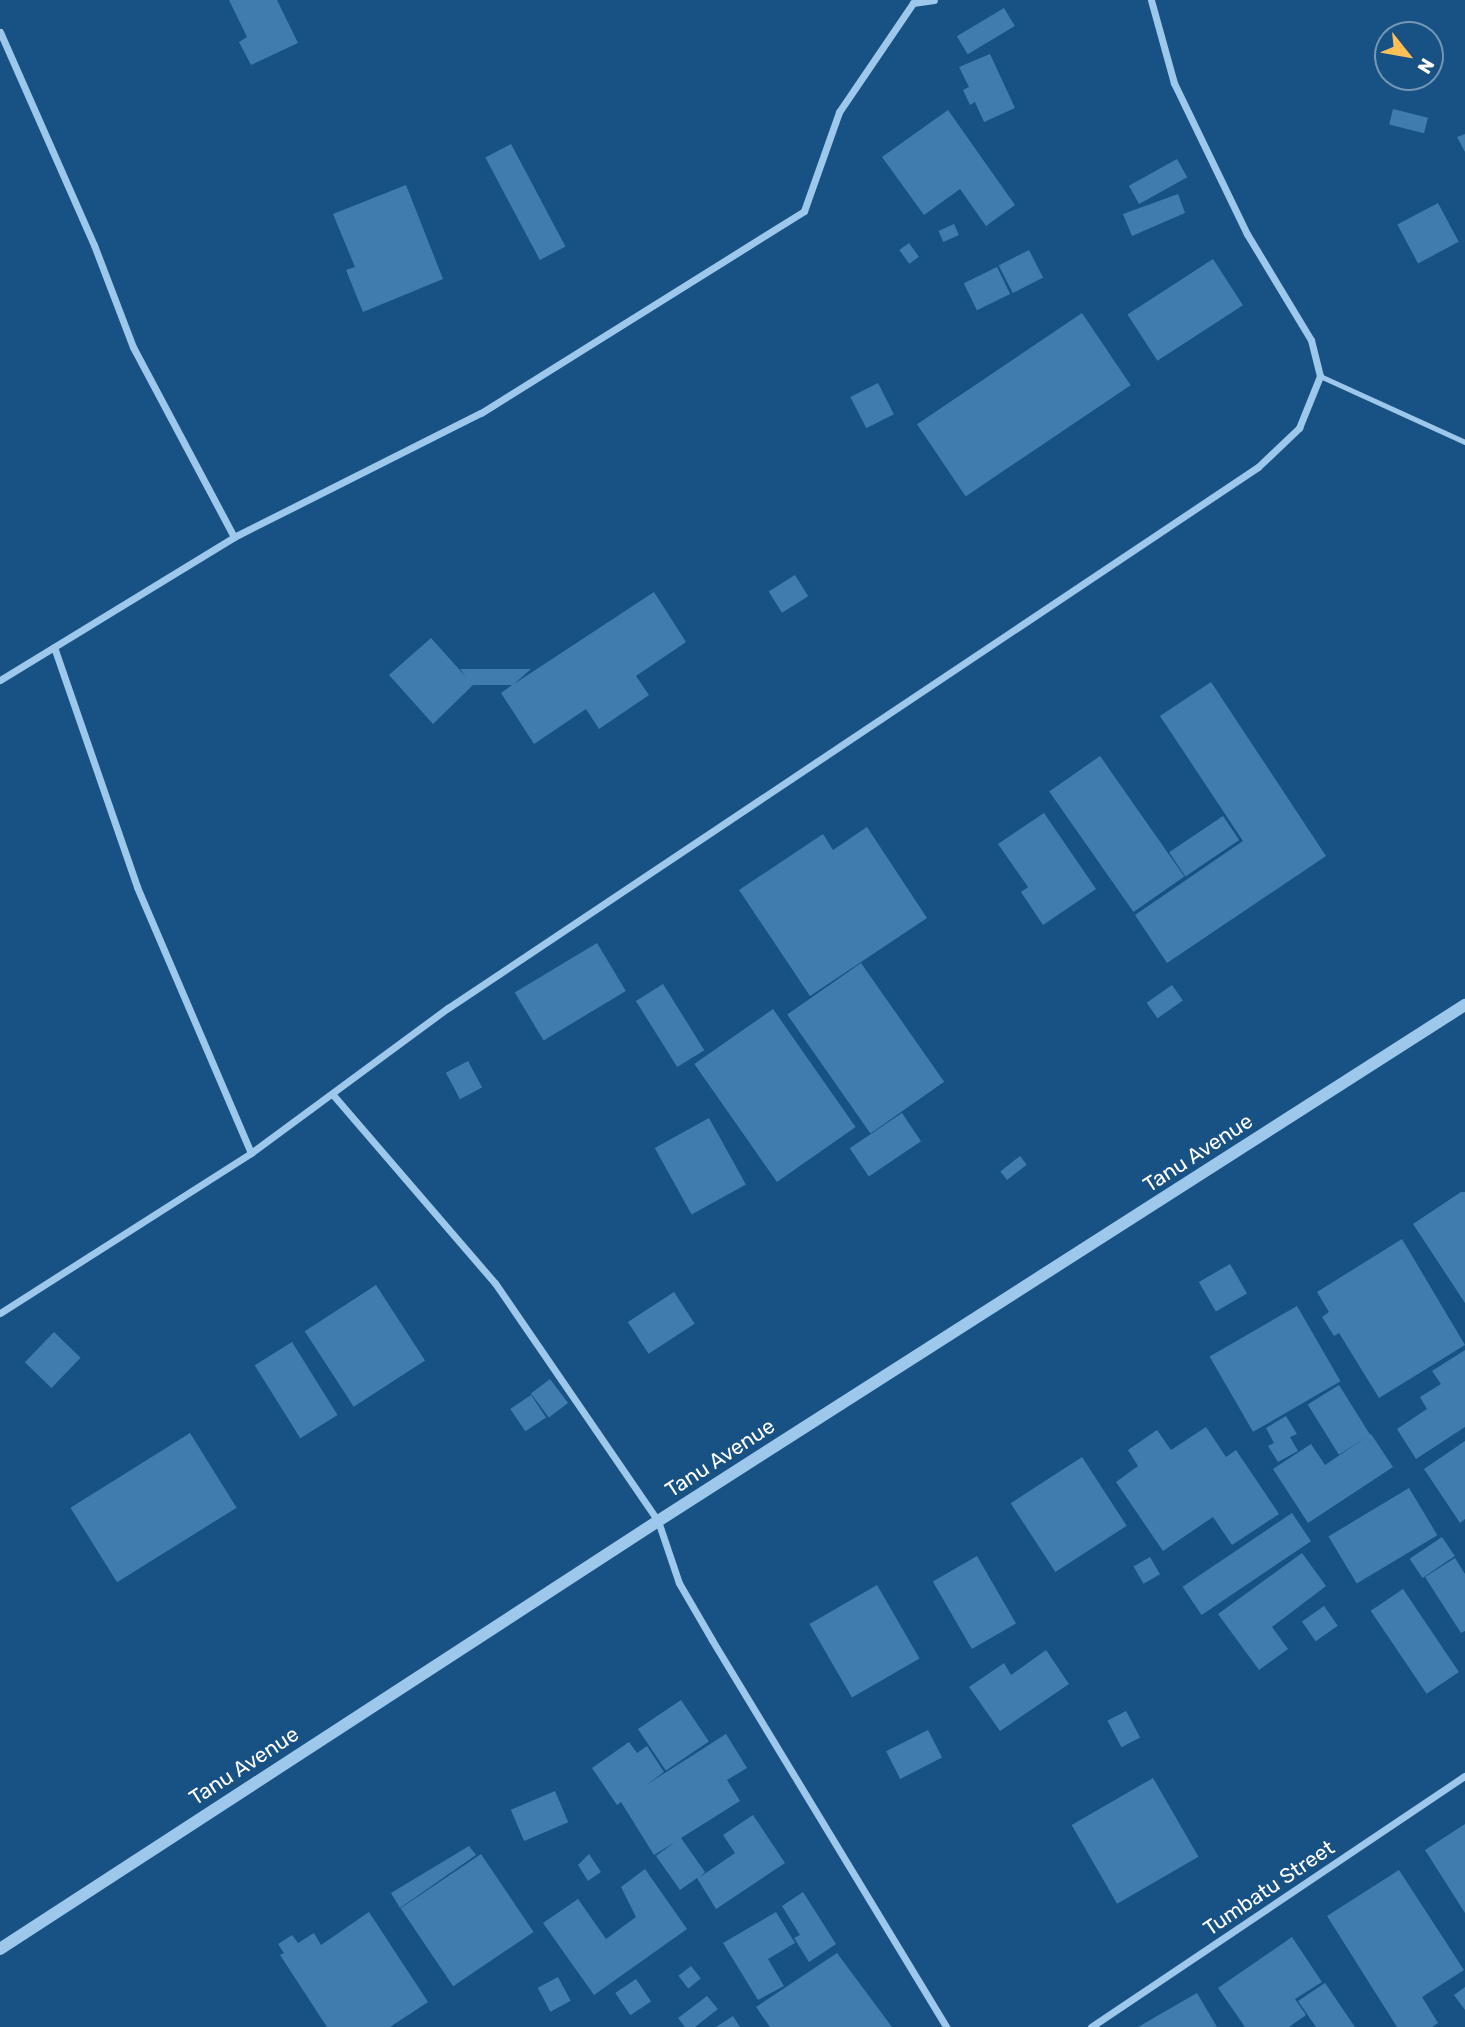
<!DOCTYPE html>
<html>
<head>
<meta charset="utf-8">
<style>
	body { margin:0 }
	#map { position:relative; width:1465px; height:2027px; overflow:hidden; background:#185284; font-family:Rubik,sans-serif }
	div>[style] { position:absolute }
	.building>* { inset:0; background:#407cae; transform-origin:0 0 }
	.service>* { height:5px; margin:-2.5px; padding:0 2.5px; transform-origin:2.5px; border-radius:2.5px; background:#9dc8ec }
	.minor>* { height:7px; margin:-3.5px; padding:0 3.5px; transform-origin:3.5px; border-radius:3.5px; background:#9dc8ec }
	.tertiary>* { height:12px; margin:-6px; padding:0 6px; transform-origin:6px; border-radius:6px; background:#9dc8ec }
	span { translate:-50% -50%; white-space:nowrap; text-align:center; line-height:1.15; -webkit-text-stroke:5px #185284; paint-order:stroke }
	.street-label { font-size:21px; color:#fff }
	.north { position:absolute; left:1374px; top:21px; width:70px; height:70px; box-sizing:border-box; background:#185284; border:2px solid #7497b5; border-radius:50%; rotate:121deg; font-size:19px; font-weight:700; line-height:28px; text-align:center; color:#fff }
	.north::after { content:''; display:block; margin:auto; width:24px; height:32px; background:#ffbf58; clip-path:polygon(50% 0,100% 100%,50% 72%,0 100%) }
</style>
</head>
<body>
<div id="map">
	<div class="building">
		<div style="clip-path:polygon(229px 0,277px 0,298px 43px,251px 65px,239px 42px,247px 37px)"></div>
		<div style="left:1004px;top:8px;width:21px;height:55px;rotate:59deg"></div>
		<div style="clip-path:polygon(990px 54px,1015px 108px,984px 122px,975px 102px,970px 105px,963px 90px,969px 87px,959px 67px)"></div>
		<div style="left:1393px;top:109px;width:36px;height:16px;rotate:14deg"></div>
		<div style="clip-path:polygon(948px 110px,1015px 205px,986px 226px,960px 189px,924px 215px,882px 157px)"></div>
		<div style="clip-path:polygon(1465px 134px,1465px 152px,1457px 137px)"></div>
		<div style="left:511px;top:144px;width:116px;height:29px;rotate:62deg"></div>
		<div style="left:1177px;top:159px;width:21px;height:55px;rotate:61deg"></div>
		<div style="clip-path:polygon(406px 185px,443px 279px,363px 312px,346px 270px,355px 267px,333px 214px)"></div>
		<div style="clip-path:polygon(1178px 194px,1185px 213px,1132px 236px,1123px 214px)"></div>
		<div style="left:1438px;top:203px;width:44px;height:46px;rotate:62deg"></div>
		<div style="left:954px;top:224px;width:12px;height:17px;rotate:66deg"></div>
		<div style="left:909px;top:243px;width:17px;height:12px;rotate:54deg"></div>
		<div style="left:1029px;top:250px;width:31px;height:34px;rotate:63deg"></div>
		<div style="left:1213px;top:259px;width:55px;height:102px;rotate:57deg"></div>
		<div style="left:997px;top:267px;width:30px;height:37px;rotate:64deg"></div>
		<div style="left:1082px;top:313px;width:87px;height:199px;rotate:56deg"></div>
		<div style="left:878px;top:383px;width:35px;height:31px;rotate:63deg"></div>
		<div style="left:795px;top:575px;width:25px;height:31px;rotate:58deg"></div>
		<div style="clip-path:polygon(654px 592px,686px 642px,636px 676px,649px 695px,599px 729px,586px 709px,534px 744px,501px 693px,512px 685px,473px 685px,433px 724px,389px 675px,431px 638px,466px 677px,460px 669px,531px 669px,514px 684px)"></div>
		<div style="clip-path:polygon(1211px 682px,1326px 856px,1167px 963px,1135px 915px,1243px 841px,1160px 716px)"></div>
		<div style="left:1100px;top:756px;width:147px;height:62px;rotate:55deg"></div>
		<div style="clip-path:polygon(1044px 813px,1096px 889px,1043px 925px,1021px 892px,1028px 887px,998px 844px)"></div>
		<div style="left:1223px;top:816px;width:29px;height:65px;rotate:56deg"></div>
		<div style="clip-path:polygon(867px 827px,927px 918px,810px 996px,739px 890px,823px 834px,833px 850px)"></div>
		<div style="left:597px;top:943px;width:56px;height:96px;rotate:59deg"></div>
		<div style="left:861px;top:963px;width:145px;height:90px;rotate:55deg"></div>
		<div style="left:663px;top:984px;width:78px;height:32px;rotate:58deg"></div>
		<div style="left:1172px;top:985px;width:19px;height:31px;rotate:55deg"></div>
		<div style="left:773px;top:1009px;width:144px;height:96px;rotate:55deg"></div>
		<div style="left:468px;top:1061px;width:30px;height:25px;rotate:62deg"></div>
		<div style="left:902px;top:1113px;width:34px;height:63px;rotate:56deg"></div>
		<div style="left:709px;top:1118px;width:76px;height:62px;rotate:61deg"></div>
		<div style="left:1020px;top:1156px;width:11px;height:25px;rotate:52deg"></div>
		<div style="clip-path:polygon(1461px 1192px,1465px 1192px,1465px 1303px,1413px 1224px)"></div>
		<div style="clip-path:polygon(1402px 1239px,1465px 1345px,1379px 1398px,1339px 1333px,1334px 1336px,1322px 1317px,1329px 1312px,1317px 1292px)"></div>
		<div style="left:1230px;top:1264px;width:34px;height:36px;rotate:60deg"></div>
		<div style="left:376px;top:1285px;width:90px;height:85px;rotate:57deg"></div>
		<div style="left:674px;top:1292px;width:38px;height:55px;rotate:57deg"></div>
		<div style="left:1297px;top:1306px;width:87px;height:101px;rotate:60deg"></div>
		<div style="left:54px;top:1332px;width:37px;height:42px;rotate:44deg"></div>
		<div style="left:292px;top:1342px;width:86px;height:44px;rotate:58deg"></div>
		<div style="clip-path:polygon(1465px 1350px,1465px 1427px,1416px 1459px,1397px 1429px,1427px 1409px,1420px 1397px,1441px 1384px,1432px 1371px)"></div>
		<div style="left:550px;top:1379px;width:30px;height:24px;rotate:53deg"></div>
		<div style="left:1339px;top:1385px;width:59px;height:37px;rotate:58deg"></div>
		<div style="left:531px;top:1395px;width:27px;height:25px;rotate:56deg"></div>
		<div style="clip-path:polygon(1286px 1416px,1297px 1434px,1290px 1437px,1298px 1451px,1278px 1462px,1268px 1446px,1274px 1443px,1266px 1428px)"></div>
		<div style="clip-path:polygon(1206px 1427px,1226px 1457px,1236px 1450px,1279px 1514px,1232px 1545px,1213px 1517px,1163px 1551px,1116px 1482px,1138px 1466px,1128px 1450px,1157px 1430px,1171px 1450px)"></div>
		<div style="left:190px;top:1433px;width:88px;height:141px;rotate:58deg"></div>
		<div style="clip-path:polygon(1371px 1434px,1393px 1467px,1308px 1523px,1273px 1469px,1311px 1444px,1325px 1465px)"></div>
		<div style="clip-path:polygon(1465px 1441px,1465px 1519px,1460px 1523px,1424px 1469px)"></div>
		<div style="left:1082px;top:1457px;width:82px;height:85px;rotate:57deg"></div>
		<div style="left:1409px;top:1488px;width:55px;height:94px;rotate:59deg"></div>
		<div style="left:1292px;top:1513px;width:34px;height:132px;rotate:56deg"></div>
		<div style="left:1442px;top:1537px;width:23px;height:39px;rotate:56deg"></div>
		<div style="clip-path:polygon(1302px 1553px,1326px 1586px,1272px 1627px,1288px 1649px,1259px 1670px,1218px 1614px)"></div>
		<div style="left:977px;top:1556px;width:78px;height:51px;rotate:60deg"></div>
		<div style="left:1150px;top:1557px;width:20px;height:19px;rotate:60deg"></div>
		<div style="clip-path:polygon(1455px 1558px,1465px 1574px,1465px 1631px,1461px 1633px,1425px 1577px)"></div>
		<div style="left:877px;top:1585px;width:85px;height:78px;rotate:60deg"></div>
		<div style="left:1403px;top:1589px;width:100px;height:39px;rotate:56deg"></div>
		<div style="left:1324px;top:1606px;width:24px;height:27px;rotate:55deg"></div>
		<div style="clip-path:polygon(1046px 1650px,1069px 1684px,1000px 1731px,969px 1687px,1004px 1663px,1011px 1675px)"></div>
		<div style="left:681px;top:1700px;width:50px;height:52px;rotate:56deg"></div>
		<div style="left:1126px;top:1711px;width:30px;height:21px;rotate:62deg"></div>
		<div style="left:928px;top:1730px;width:31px;height:47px;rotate:63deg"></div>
		<div style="clip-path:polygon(726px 1734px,747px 1768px,727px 1780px,740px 1801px,681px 1838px,705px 1872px,700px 1877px,735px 1853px,723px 1835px,753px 1815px,785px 1863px,716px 1909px,697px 1878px,680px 1890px,656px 1856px,675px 1842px,654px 1855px,621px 1802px,617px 1805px,592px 1768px,629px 1742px,637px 1753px,647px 1746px,664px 1772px,646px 1785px)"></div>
		<div style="left:1153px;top:1778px;width:91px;height:94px;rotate:60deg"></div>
		<div style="left:555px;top:1791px;width:34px;height:48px;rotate:67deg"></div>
		<div style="clip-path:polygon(1465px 1824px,1465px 1913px,1425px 1850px)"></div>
		<div style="clip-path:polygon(469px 1846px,476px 1855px,400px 1908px,391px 1893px)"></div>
		<div style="left:481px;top:1854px;width:94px;height:97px;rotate:56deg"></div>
		<div style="clip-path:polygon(589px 1854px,601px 1872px,588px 1881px,578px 1865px)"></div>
		<div style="clip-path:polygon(645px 1869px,687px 1929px,594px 1995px,543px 1923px,578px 1899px,606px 1939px,636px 1917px,621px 1887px)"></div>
		<div style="clip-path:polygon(1399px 1870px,1464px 1970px,1422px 1997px,1438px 2023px,1432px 2027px,1397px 2027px,1327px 1916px)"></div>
		<div style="clip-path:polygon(803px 1892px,836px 1944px,809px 1962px,794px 1938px,800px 1935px,782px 1906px)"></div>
		<div style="clip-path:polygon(369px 1912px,428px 2002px,390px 2027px,327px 2027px,280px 1955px,284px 1953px,278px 1944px,292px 1935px,298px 1943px,314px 1933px,321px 1945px)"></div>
		<div style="clip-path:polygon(776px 1912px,795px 1943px,768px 1959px,784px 1986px,758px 2000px,723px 1943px)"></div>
		<div style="clip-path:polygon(1292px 1937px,1322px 1982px,1295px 1999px,1306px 2015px,1289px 2027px,1245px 2027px,1218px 1988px)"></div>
		<div style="clip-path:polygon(837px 1953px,892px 2027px,770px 2027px,756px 2007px)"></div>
		<div style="left:691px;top:1966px;width:16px;height:16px;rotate:52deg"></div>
		<div style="left:558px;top:1977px;width:27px;height:23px;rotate:62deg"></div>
		<div style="left:636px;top:1979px;width:27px;height:25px;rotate:56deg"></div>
		<div style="clip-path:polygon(1325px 1983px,1355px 2027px,1316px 2027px,1298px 2001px)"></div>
		<div style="clip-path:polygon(1465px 1987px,1465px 2010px,1454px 1995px)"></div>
		<div style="clip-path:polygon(1197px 1993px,1217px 2027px,1138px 2027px)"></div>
		<div style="clip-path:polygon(707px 1996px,718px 2009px,695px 2027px,685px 2027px,678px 2018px)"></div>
		<div style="clip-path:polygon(733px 2016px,740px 2027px,716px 2027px)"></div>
	</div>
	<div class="service">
		<div style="left:1320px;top:376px;width:159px;rotate:24.5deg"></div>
	</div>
	<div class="minor">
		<div style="left:0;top:32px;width:233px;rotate:66.2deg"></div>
		<div style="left:94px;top:245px;width:109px;rotate:69.1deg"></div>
		<div style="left:133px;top:347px;width:215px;rotate:62deg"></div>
		<div style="left:54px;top:647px;width:254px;rotate:70.9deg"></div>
		<div style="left:137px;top:887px;width:289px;rotate:66.8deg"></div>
		<div style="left:0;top:680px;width:274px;rotate:-31.4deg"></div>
		<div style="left:234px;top:537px;width:276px;rotate:-26.7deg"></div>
		<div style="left:481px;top:413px;width:381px;rotate:-32deg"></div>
		<div style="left:804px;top:211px;width:105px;rotate:-70.5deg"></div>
		<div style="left:839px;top:112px;width:132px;rotate:-55.8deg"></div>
		<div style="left:913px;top:3px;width:21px;rotate:-8deg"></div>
		<div style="left:334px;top:1096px;width:247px;rotate:49.3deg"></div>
		<div style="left:495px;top:1283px;width:288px;rotate:55.6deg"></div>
		<div style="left:658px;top:1521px;width:65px;rotate:71.3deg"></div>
		<div style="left:679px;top:1583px;width:66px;rotate:59.9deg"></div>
		<div style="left:712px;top:1640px;width:452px;rotate:58.8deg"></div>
		<div style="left:0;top:1313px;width:298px;rotate:-32.5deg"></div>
		<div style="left:251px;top:1153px;width:245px;rotate:-36.4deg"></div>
		<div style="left:448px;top:1008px;width:974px;rotate:-33.74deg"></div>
		<div style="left:1258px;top:467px;width:57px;rotate:-43.6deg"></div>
		<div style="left:1299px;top:428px;width:56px;rotate:-68deg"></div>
		<div style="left:1320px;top:376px;width:37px;rotate:-104deg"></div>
		<div style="left:1311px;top:340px;width:124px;rotate:-121.1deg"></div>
		<div style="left:1247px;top:234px;width:168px;rotate:-115.8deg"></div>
		<div style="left:1174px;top:83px;width:86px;rotate:-105.5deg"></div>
		<div style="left:1091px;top:2027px;width:450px;rotate:-33.9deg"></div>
	</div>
	<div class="tertiary">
		<div style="left:0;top:1949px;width:785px;rotate:-33.04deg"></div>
		<div style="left:658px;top:1521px;width:958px;rotate:-32.6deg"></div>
	</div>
	<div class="street-label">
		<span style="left:1198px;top:1153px;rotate:-33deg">Tanu Avenue</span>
		<span style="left:720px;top:1458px;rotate:-33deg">Tanu Avenue</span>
		<span style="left:244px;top:1766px;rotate:-33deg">Tanu Avenue</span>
		<span style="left:1269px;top:1888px;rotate:-34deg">Tumbatu Street</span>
	</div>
	<div class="north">N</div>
</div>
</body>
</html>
